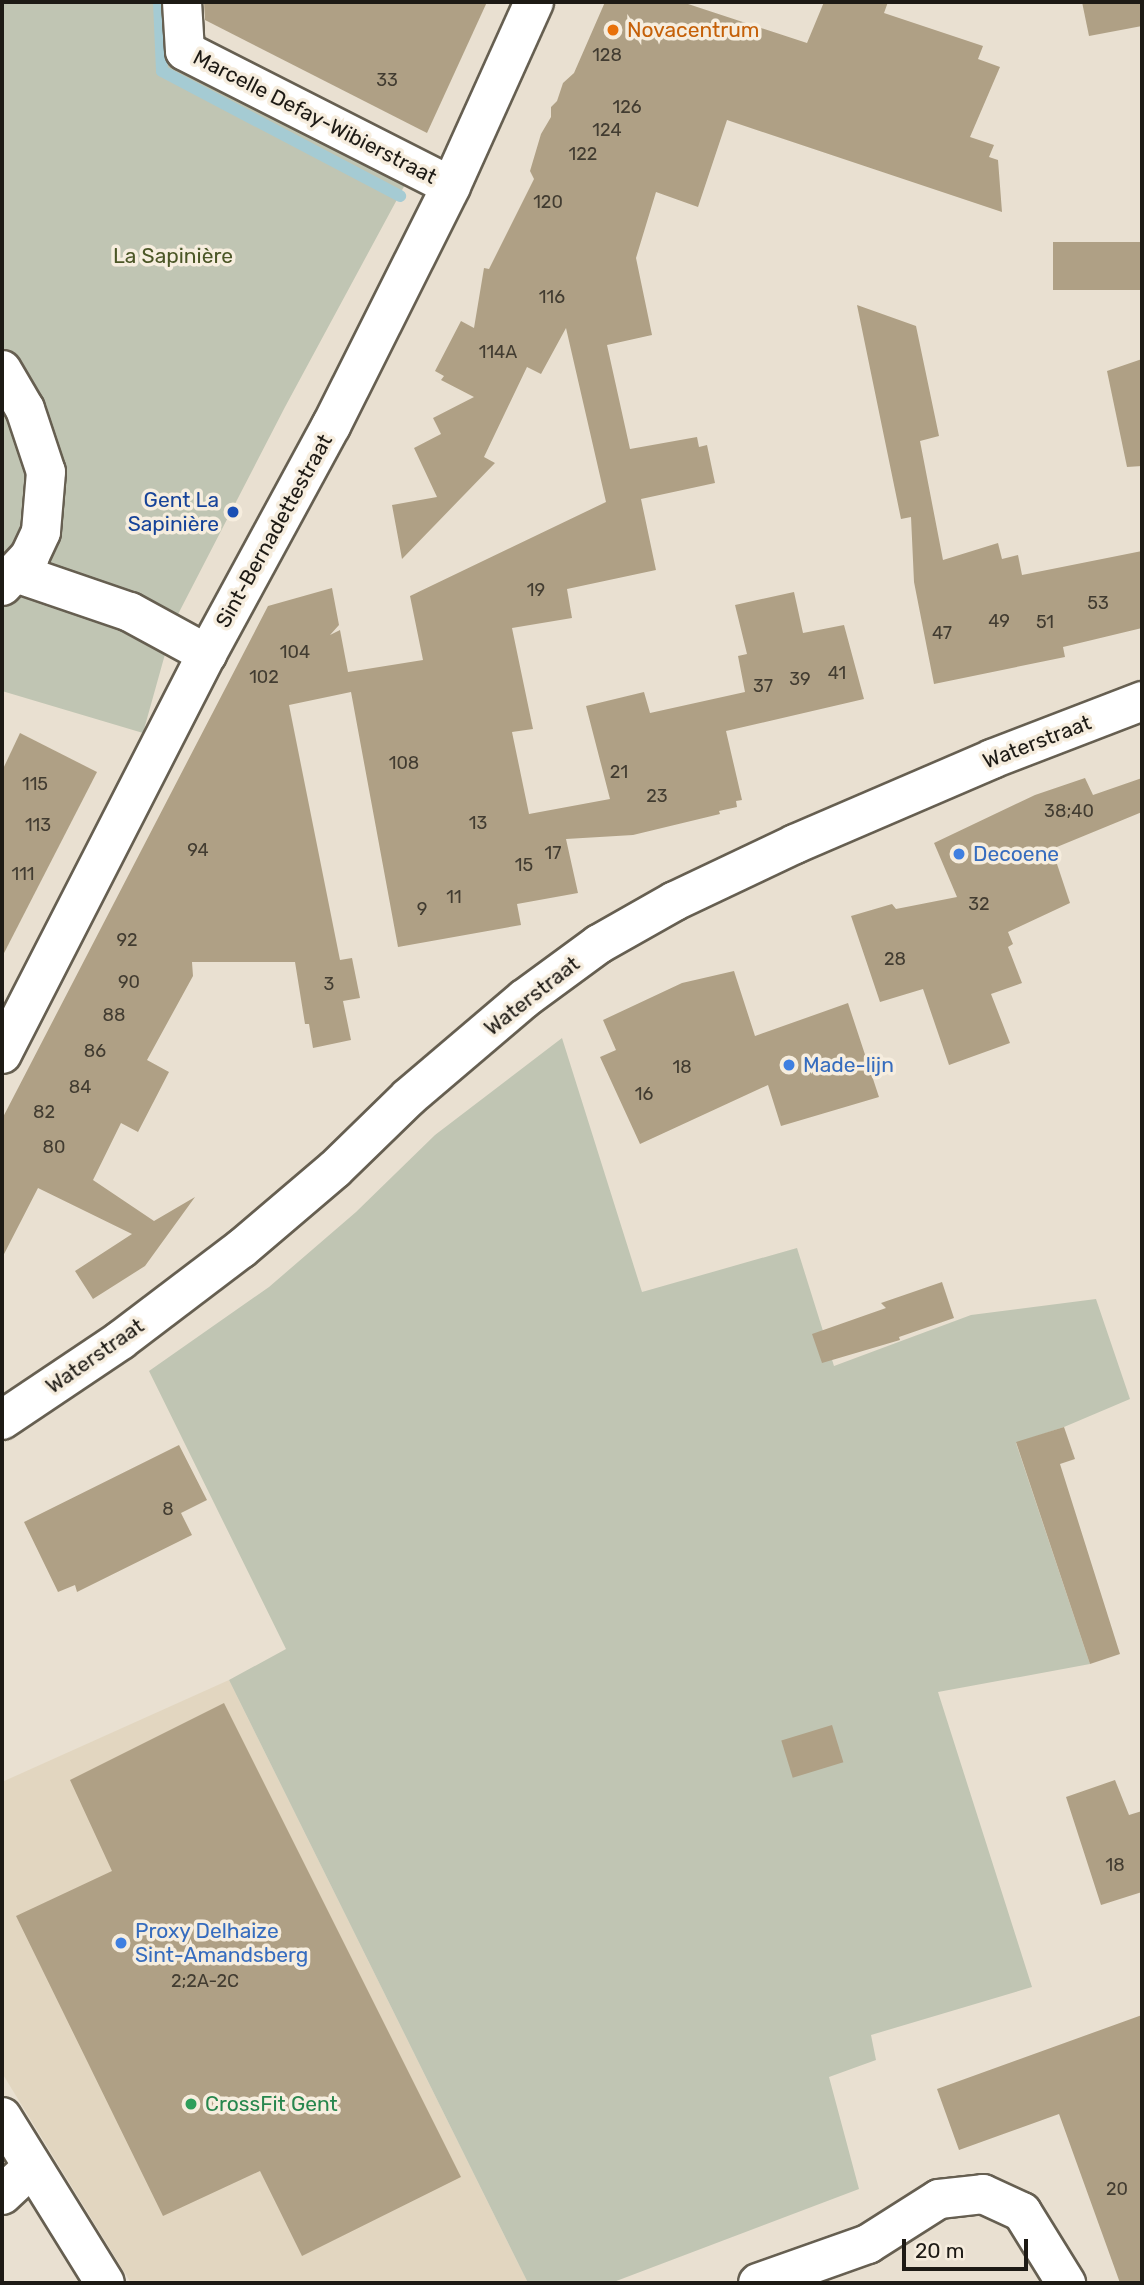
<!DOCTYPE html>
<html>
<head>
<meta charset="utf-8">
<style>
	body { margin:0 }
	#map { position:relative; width:1144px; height:2285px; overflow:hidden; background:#e9e0d1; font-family:Rubik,sans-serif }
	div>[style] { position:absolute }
	.built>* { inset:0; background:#e2d6c0 }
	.green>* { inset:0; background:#c0c5b3 }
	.stream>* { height:12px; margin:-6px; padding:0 6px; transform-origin:6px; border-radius:6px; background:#a5cbd3 }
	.building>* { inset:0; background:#afa085; transform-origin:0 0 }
	.roads { filter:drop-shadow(2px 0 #665f51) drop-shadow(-2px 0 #665f51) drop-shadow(0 2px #665f51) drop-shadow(0 -2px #665f51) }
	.minor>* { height:38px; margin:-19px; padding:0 19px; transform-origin:19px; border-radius:19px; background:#fff }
	.dots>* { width:19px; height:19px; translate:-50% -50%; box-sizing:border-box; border:4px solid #f6edde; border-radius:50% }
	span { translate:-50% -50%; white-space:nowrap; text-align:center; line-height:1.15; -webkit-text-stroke:7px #f6edde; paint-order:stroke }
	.number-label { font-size:18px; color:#423c31 }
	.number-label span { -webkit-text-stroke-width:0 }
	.food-label { font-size:21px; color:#c56008 }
	.left { translate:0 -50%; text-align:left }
	.street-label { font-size:21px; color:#1d1a15 }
	.park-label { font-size:21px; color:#4b5626 }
	.transit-label { font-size:21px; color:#164399 }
	.right { translate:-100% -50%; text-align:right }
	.shop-label { font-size:21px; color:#366cbe }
	.leisure-label { font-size:21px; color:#27864d }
	.frame { position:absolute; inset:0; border:4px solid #1d1a15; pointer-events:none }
	.scale { position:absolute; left:902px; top:2239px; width:126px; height:32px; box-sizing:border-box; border:4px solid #1d1a15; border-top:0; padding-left:9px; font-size:21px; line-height:24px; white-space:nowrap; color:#1d1a15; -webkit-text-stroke:5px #f6edde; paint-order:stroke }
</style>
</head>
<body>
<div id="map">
	<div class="built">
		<div style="clip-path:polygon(229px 1680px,528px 2283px,131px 2283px,2px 2073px,2px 1782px)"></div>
	</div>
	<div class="green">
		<div style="clip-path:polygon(2px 2px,169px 2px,171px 59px,407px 181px,285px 407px,174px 622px,143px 733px,2px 691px)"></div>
		<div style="clip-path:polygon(562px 1038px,642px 1292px,797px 1248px,834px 1366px,971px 1315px,1096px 1299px,1130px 1399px,1064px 1427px,1016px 1443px,1090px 1664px,938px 1692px,1032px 1987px,871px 2035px,876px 2060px,829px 2077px,859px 2189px,611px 2283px,528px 2283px,229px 1680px,286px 1649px,149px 1371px,269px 1287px,356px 1212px,435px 1135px)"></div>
	</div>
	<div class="stream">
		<div style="left:159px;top:2px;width:69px;rotate:87.5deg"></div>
		<div style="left:162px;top:71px;width:269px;rotate:27.7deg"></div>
	</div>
	<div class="building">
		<div style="clip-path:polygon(204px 2px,487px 2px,427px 133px,205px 20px)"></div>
		<div style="clip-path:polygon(605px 2px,682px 2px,807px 43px,824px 2px,888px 2px,884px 13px,983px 46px,978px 59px,1000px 67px,970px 137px,994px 145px,989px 157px,998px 160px,1002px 212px,727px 120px,698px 207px,656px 192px,636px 258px,652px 335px,607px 345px,630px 449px,697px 437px,699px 447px,707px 445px,715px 483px,641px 499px,656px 570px,567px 589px,572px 618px,512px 628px,533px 729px,512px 732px,529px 814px,610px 799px,586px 706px,644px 692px,650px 713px,745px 692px,738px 656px,747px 654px,735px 605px,794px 592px,803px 633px,844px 625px,864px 699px,726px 731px,742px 800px,736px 801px,737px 807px,719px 811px,720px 814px,633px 835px,566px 839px,578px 893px,517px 904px,521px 925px,398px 947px,351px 692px,289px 705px,340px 960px,352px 958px,360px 998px,343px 1001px,351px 1040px,313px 1048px,309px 1024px,305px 1024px,295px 962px,192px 962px,193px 976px,147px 1060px,169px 1072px,138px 1132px,121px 1123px,93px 1180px,154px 1221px,195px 1197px,145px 1266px,93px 1299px,75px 1271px,132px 1234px,38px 1188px,2px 1258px,2px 1119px,268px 606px,332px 588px,339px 625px,330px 635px,340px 630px,348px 672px,423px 660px,410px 596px,606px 502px,566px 328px,541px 374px,527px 367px,484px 457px,495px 463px,402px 559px,392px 505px,437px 497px,414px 448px,441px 434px,433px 418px,474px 397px,441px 380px,444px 376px,435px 371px,461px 321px,474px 328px,484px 268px,489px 269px,534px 179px,530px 171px,541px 134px,551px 117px,551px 107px,557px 101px,563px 83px,574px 73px)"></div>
		<div style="clip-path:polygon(1082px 2px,1142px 2px,1142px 26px,1089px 36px)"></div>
		<div style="left:1142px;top:242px;width:48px;height:89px;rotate:90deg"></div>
		<div style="clip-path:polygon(857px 305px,916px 326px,939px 436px,920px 441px,943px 560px,998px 543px,1002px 559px,1018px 555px,1022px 575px,1142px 551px,1142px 628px,1063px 647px,1065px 657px,934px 684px,914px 582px,911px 517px,901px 519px)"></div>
		<div style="clip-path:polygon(1142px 359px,1142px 466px,1127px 467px,1107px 371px)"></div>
		<div style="clip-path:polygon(20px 733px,97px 772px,2px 957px,2px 771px)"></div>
		<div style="clip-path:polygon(1085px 778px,1093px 795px,1142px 778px,1142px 812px,1052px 849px,1070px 903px,1008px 932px,1013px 944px,1008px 947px,1022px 983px,991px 994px,1010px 1043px,949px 1065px,923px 989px,880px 1002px,851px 916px,892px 904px,896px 909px,957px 897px,934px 843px,1035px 795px)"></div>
		<div style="clip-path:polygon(734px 971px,755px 1036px,848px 1003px,879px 1097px,781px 1126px,768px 1085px,640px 1144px,600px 1057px,616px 1050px,603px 1020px,682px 983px)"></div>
		<div style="clip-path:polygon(942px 1282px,954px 1318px,899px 1337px,900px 1340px,822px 1363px,812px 1334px,886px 1308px,881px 1303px)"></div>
		<div style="clip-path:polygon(1064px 1427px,1075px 1459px,1060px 1464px,1120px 1654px,1090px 1664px,1016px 1442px)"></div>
		<div style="clip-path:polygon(179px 1445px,207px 1500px,181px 1513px,192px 1535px,77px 1592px,75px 1585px,58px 1592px,24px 1522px)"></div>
		<div style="clip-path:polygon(224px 1703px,461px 2177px,302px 2256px,260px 2171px,163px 2216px,16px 1916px,112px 1871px,70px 1780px)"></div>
		<div style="left:832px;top:1725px;width:39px;height:53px;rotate:73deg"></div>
		<div style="clip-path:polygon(1115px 1780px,1129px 1815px,1142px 1811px,1142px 1892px,1101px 1905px,1066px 1797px)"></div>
		<div style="clip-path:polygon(1142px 2015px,1142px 2283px,1120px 2283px,1059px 2114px,959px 2150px,937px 2089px)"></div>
	</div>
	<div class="roads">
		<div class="minor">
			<div style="left:182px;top:2px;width:49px;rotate:86.5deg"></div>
			<div style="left:185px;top:51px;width:298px;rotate:26.9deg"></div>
			<div style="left:2px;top:370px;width:45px;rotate:59.5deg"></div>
			<div style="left:25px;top:409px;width:66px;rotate:71.6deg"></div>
			<div style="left:46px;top:472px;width:60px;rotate:94.8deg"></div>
			<div style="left:41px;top:532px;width:26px;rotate:115deg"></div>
			<div style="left:30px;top:556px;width:41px;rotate:133deg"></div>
			<div style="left:16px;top:573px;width:120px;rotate:18.9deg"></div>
			<div style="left:130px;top:612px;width:88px;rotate:28.6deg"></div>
			<div style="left:2px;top:1054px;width:449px;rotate:-62.9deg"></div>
			<div style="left:207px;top:654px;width:260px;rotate:-61.5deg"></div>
			<div style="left:331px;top:426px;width:268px;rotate:-63.4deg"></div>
			<div style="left:451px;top:186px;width:202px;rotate:-65.7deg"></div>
			<div style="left:2px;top:1420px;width:143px;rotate:-33.9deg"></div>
			<div style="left:121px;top:1340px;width:151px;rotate:-37.2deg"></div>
			<div style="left:241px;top:1249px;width:123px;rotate:-40.4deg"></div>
			<div style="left:335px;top:1169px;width:103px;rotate:-44.2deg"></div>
			<div style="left:409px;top:1097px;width:151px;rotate:-40.4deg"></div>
			<div style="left:524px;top:999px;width:93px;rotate:-36.3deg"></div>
			<div style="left:599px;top:944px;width:87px;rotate:-29.5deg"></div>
			<div style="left:675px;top:901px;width:133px;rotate:-25.4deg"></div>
			<div style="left:795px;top:844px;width:215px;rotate:-23.3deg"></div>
			<div style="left:992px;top:759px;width:161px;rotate:-21.1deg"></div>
			<div style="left:2px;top:2117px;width:195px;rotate:58.2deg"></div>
			<div style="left:2px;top:2195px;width:41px;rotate:-43deg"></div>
			<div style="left:758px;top:2283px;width:117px;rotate:-19.5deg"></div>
			<div style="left:868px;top:2244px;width:84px;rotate:-32.4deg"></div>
			<div style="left:939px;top:2199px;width:44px;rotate:-6.5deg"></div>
			<div style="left:983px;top:2194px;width:43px;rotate:24.8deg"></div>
			<div style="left:1022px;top:2212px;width:84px;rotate:58.2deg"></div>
		</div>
	</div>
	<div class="dots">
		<div style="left:613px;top:30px;background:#e8710a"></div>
		<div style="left:233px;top:512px;background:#1a4fb4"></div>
		<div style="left:959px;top:854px;background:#3f7fe0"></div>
		<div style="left:789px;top:1065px;background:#3f7fe0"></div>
		<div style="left:121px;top:1943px;background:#3f7fe0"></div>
		<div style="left:191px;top:2104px;background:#2e9e5b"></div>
	</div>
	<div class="number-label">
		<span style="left:607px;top:55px">128</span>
		<span style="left:387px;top:80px">33</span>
		<span style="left:627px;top:107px">126</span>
		<span style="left:607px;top:130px">124</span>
		<span style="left:583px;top:154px">122</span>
		<span style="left:548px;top:202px">120</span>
		<span style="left:552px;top:297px">116</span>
		<span style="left:498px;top:352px">114A</span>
		<span style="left:536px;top:590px">19</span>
		<span style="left:1098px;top:603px">53</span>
		<span style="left:999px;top:621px">49</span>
		<span style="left:1045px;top:622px">51</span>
		<span style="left:942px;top:633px">47</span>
		<span style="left:295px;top:652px">104</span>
		<span style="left:837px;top:673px">41</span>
		<span style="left:264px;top:677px">102</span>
		<span style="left:800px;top:679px">39</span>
		<span style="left:763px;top:686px">37</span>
		<span style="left:404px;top:763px">108</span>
		<span style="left:619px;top:772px">21</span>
		<span style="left:35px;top:784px">115</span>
		<span style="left:657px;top:796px">23</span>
		<span style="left:1069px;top:811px">38;40</span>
		<span style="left:478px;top:823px">13</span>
		<span style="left:38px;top:825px">113</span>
		<span style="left:198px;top:850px">94</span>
		<span style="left:553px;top:853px">17</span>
		<span style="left:524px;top:865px">15</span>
		<span style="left:23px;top:874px">111</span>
		<span style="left:454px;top:897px">11</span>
		<span style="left:979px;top:904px">32</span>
		<span style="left:422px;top:909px">9</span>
		<span style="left:127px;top:940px">92</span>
		<span style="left:895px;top:959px">28</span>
		<span style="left:129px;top:982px">90</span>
		<span style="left:329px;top:984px">3</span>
		<span style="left:114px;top:1015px">88</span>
		<span style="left:95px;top:1051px">86</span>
		<span style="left:682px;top:1067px">18</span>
		<span style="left:80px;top:1087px">84</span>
		<span style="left:644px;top:1094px">16</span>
		<span style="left:44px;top:1112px">82</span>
		<span style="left:54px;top:1147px">80</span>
		<span style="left:168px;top:1509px">8</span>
		<span style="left:1115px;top:1865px">18</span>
		<span style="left:205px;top:1981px">2;2A-2C</span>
		<span style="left:1117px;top:2189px">20</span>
	</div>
	<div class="food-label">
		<span class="left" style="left:627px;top:30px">Novacentrum</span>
	</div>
	<div class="street-label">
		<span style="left:315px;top:117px;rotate:27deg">Marcelle Defay-Wibierstraat</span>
		<span style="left:274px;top:531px;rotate:-61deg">Sint-Bernadettestraat</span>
		<span style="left:1037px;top:742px;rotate:-21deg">Waterstraat</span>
		<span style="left:532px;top:996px;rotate:-38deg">Waterstraat</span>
		<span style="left:95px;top:1356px;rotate:-35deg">Waterstraat</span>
	</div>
	<div class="park-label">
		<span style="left:173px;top:256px">La Sapinière</span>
	</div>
	<div class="transit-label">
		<span class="right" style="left:219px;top:512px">Gent La<br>Sapinière</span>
	</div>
	<div class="shop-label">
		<span class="left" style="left:973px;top:854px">Decoene</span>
		<span class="left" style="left:803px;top:1065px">Made-lijn</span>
		<span class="left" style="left:135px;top:1943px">Proxy Delhaize<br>Sint-Amandsberg</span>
	</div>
	<div class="leisure-label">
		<span class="left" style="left:205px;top:2104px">CrossFit Gent</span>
	</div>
	<div class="frame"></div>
	<div class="scale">20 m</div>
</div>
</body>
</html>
